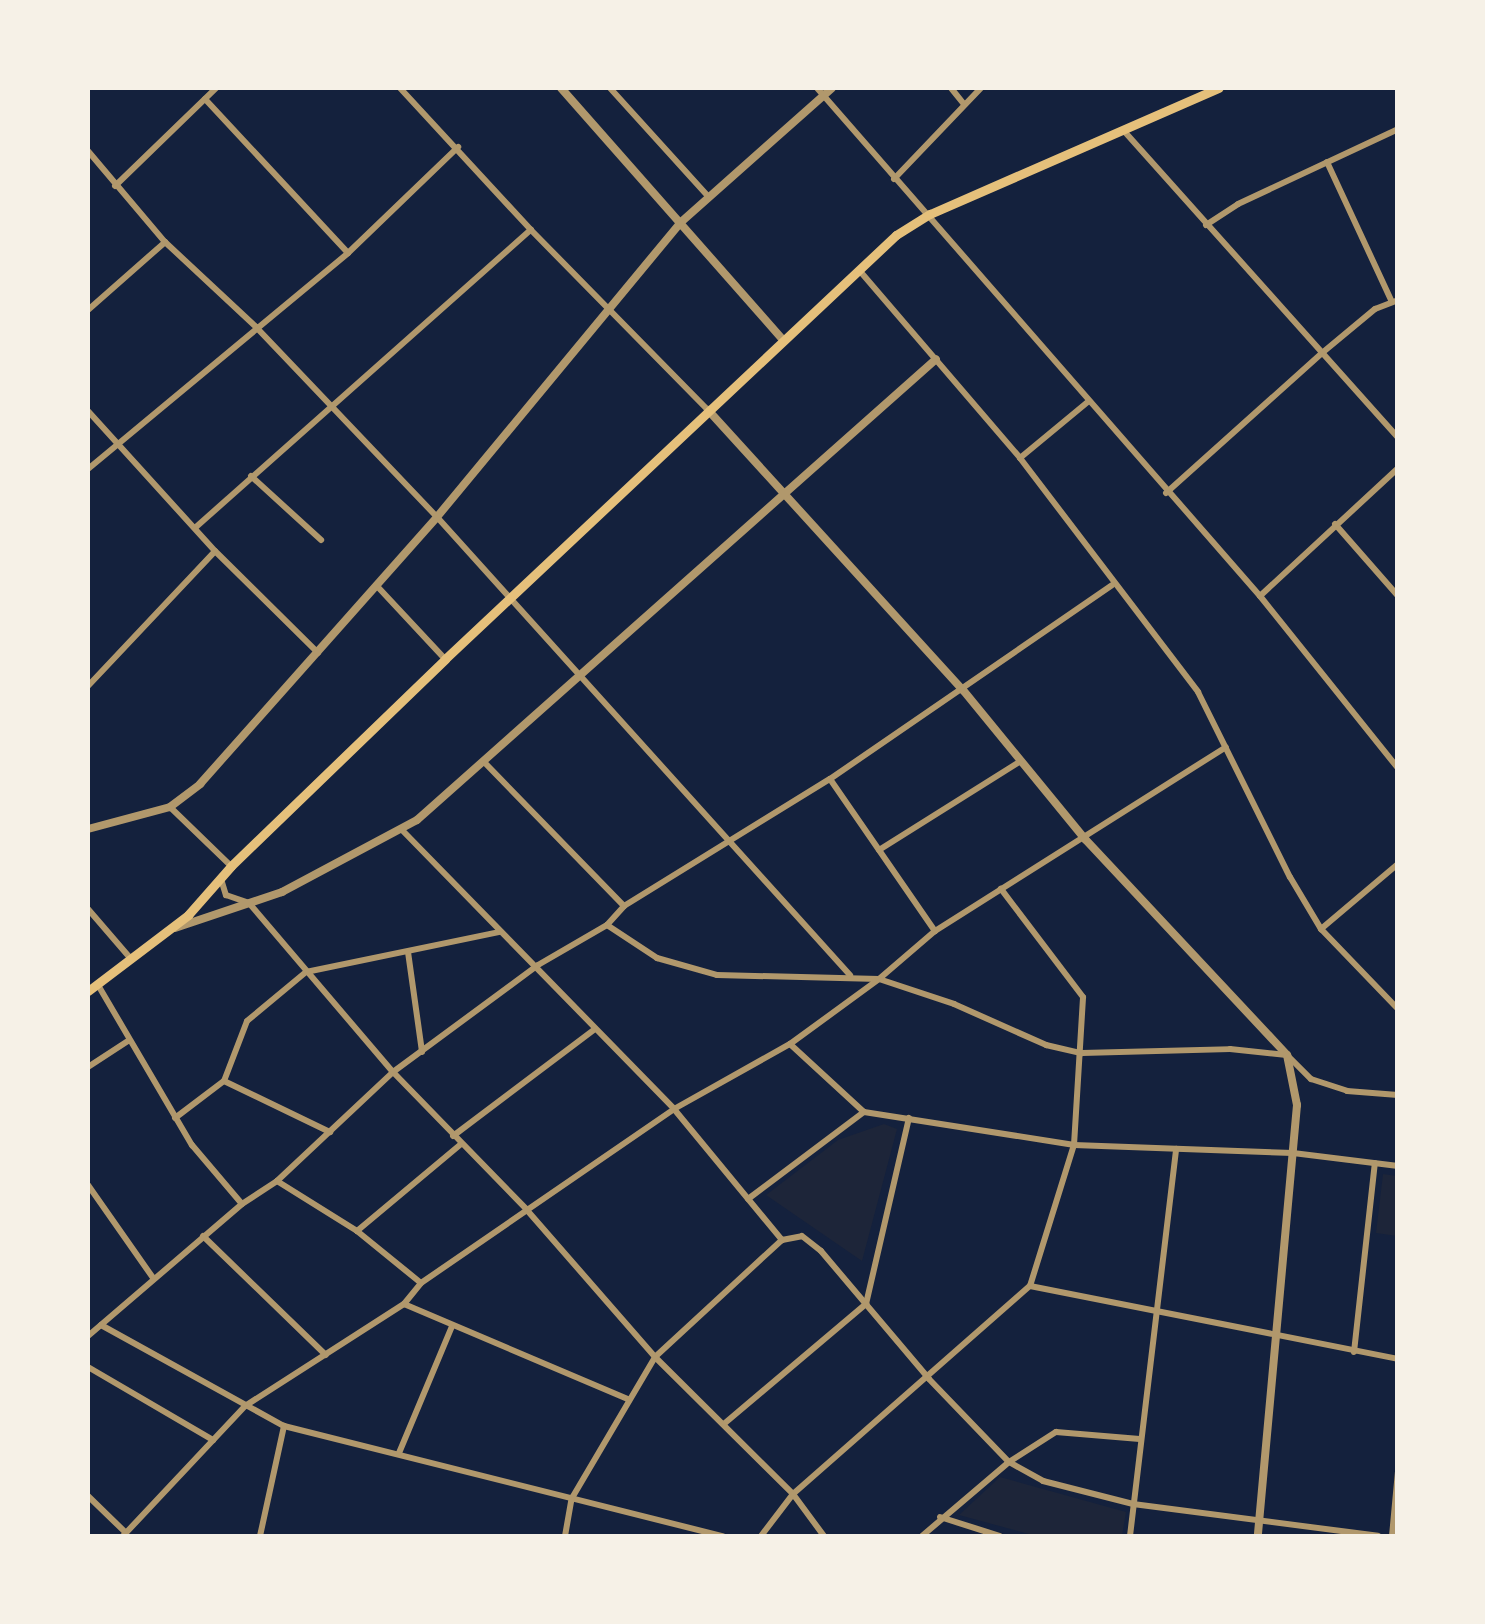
<!DOCTYPE html>
<html>
<head>
<meta charset="utf-8">
<style>
	body { margin:0 }
	#map { position:relative; width:1485px; height:1624px; overflow:hidden; background:#14213d; font-family:Lora,serif }
	div>[style] { position:absolute }
	.green>* { inset:0; background:#1d2539 }
	.minor>* { height:6px; margin:-3px; padding:0 3px; transform-origin:3px; border-radius:3px; background:#b1986c }
	.tertiary>* { height:8px; margin:-4px; padding:0 4px; transform-origin:4px; border-radius:4px; background:#b1986c }
	.secondary>* { height:9px; margin:-4.5px; padding:0 4.5px; transform-origin:4.5px; border-radius:4.5px; background:#e5c07b }
	span { translate:-50% -50%; white-space:nowrap; text-align:center; line-height:1.15; -webkit-text-stroke:9px #f6f1e7; paint-order:stroke }
	.frame { position:absolute; inset:0; border:90px solid #f6f1e7; pointer-events:none }
</style>
</head>
<body>
<div id="map">
	<div class="green">
		<div style="clip-path:polygon(884px 1124px,897px 1129px,862px 1261px,766px 1195px,838px 1140px)"></div>
		<div style="clip-path:polygon(1383px 1174px,1397px 1176px,1397px 1236px,1376px 1233px)"></div>
		<div style="clip-path:polygon(1000px 1477px,1126px 1512px,1122px 1536px,1036px 1536px,959px 1515px)"></div>
	</div>
	<div class="minor">
		<div style="left:400px;top:88px;width:193px;rotate:47.3deg"></div>
		<div style="left:531px;top:230px;width:252px;rotate:45.5deg"></div>
		<div style="left:610px;top:88px;width:146px;rotate:47.8deg"></div>
		<div style="left:817px;top:88px;width:674px;rotate:48.91deg"></div>
		<div style="left:1260px;top:596px;width:221px;rotate:51.3deg"></div>
		<div style="left:951px;top:88px;width:19px;rotate:51deg"></div>
		<div style="left:205px;top:99px;width:210px;rotate:47.1deg"></div>
		<div style="left:1124px;top:131px;width:411px;rotate:48.2deg"></div>
		<div style="left:88px;top:151px;width:119px;rotate:49.8deg"></div>
		<div style="left:165px;top:242px;width:125px;rotate:43deg"></div>
		<div style="left:256px;top:327px;width:262px;rotate:46.4deg"></div>
		<div style="left:437px;top:517px;width:617px;rotate:47.96deg"></div>
		<div style="left:1327px;top:162px;width:154px;rotate:65.1deg"></div>
		<div style="left:894px;top:179px;width:126px;rotate:-46.3deg"></div>
		<div style="left:115px;top:186px;width:141px;rotate:-44.1deg"></div>
		<div style="left:1206px;top:225px;width:38px;rotate:-33deg"></div>
		<div style="left:1238px;top:204px;width:177px;rotate:-25.1deg"></div>
		<div style="left:859px;top:270px;width:248px;rotate:49.4deg"></div>
		<div style="left:1020px;top:458px;width:294px;rotate:52.7deg"></div>
		<div style="left:1198px;top:692px;width:207px;rotate:63.6deg"></div>
		<div style="left:1290px;top:877px;width:61px;rotate:59.2deg"></div>
		<div style="left:1321px;top:929px;width:111px;rotate:46.1deg"></div>
		<div style="left:88px;top:310px;width:103px;rotate:-41.4deg"></div>
		<div style="left:88px;top:411px;width:189px;rotate:47.8deg"></div>
		<div style="left:215px;top:551px;width:145px;rotate:44.7deg"></div>
		<div style="left:1020px;top:458px;width:89px;rotate:-39.6deg"></div>
		<div style="left:88px;top:469px;width:338px;rotate:-39.7deg"></div>
		<div style="left:348px;top:253px;width:153px;rotate:-43.9deg"></div>
		<div style="left:251px;top:476px;width:95px;rotate:42.4deg"></div>
		<div style="left:1166px;top:493px;width:210px;rotate:-41.9deg"></div>
		<div style="left:1322px;top:353px;width:69px;rotate:-39.7deg"></div>
		<div style="left:1375px;top:309px;width:25px;rotate:-21deg"></div>
		<div style="left:1335px;top:524px;width:96px;rotate:48.8deg"></div>
		<div style="left:196px;top:527px;width:448px;rotate:-41.6deg"></div>
		<div style="left:376px;top:585px;width:101px;rotate:47deg"></div>
		<div style="left:1260px;top:596px;width:188px;rotate:-42.8deg"></div>
		<div style="left:88px;top:686px;width:185px;rotate:-46.7deg"></div>
		<div style="left:484px;top:762px;width:201px;rotate:45.8deg"></div>
		<div style="left:830px;top:779px;width:185px;rotate:55.4deg"></div>
		<div style="left:170px;top:807px;width:85px;rotate:44deg"></div>
		<div style="left:403px;top:831px;width:388px;rotate:45.7deg"></div>
		<div style="left:674px;top:1109px;width:170px;rotate:50.5deg"></div>
		<div style="left:879px;top:850px;width:168px;rotate:-32.1deg"></div>
		<div style="left:221px;top:879px;width:17px;rotate:73deg"></div>
		<div style="left:226px;top:895px;width:24px;rotate:19deg"></div>
		<div style="left:249px;top:903px;width:222px;rotate:49.6deg"></div>
		<div style="left:393px;top:1072px;width:191px;rotate:45.8deg"></div>
		<div style="left:526px;top:1209px;width:196px;rotate:48.9deg"></div>
		<div style="left:655px;top:1357px;width:194px;rotate:44.8deg"></div>
		<div style="left:793px;top:1494px;width:52px;rotate:53.6deg"></div>
		<div style="left:88px;top:909px;width:66px;rotate:49.3deg"></div>
		<div style="left:607px;top:925px;width:60px;rotate:33.4deg"></div>
		<div style="left:657px;top:958px;width:62px;rotate:15.8deg"></div>
		<div style="left:717px;top:975px;width:162px;rotate:1.4deg"></div>
		<div style="left:879px;top:979px;width:79px;rotate:18.4deg"></div>
		<div style="left:954px;top:1004px;width:101px;rotate:24deg"></div>
		<div style="left:1046px;top:1045px;width:37px;rotate:13deg"></div>
		<div style="left:1082px;top:1053px;width:148px;rotate:-1.5deg"></div>
		<div style="left:1230px;top:1049px;width:57px;rotate:6deg"></div>
		<div style="left:1287px;top:1055px;width:34px;rotate:45deg"></div>
		<div style="left:1311px;top:1079px;width:38px;rotate:18deg"></div>
		<div style="left:1347px;top:1091px;width:51px;rotate:4.5deg"></div>
		<div style="left:1321px;top:929px;width:101px;rotate:-40.2deg"></div>
		<div style="left:408px;top:952px;width:101px;rotate:82deg"></div>
		<div style="left:98px;top:985px;width:186px;rotate:59.6deg"></div>
		<div style="left:192px;top:1145px;width:77px;rotate:49.7deg"></div>
		<div style="left:790px;top:1044px;width:100px;rotate:42.6deg"></div>
		<div style="left:88px;top:1067px;width:48px;rotate:-33deg"></div>
		<div style="left:224px;top:1081px;width:118px;rotate:25.7deg"></div>
		<div style="left:175px;top:1118px;width:61px;rotate:-37.1deg"></div>
		<div style="left:224px;top:1081px;width:64px;rotate:-69deg"></div>
		<div style="left:247px;top:1021px;width:77px;rotate:-39.7deg"></div>
		<div style="left:306px;top:972px;width:198px;rotate:-11.7deg"></div>
		<div style="left:453px;top:1136px;width:178px;rotate:-37deg"></div>
		<div style="left:277px;top:1181px;width:94px;rotate:32deg"></div>
		<div style="left:357px;top:1231px;width:82px;rotate:39.1deg"></div>
		<div style="left:88px;top:1185px;width:113px;rotate:55deg"></div>
		<div style="left:748px;top:1199px;width:145px;rotate:-36.9deg"></div>
		<div style="left:864px;top:1112px;width:213px;rotate:8.9deg"></div>
		<div style="left:1074px;top:1145px;width:219px;rotate:2.1deg"></div>
		<div style="left:1293px;top:1153px;width:106px;rotate:7.1deg"></div>
		<div style="left:357px;top:1231px;width:136px;rotate:-39.9deg"></div>
		<div style="left:203px;top:1236px;width:171px;rotate:44.1deg"></div>
		<div style="left:1030px;top:1286px;width:375px;rotate:11.2deg"></div>
		<div style="left:404px;top:1304px;width:243px;rotate:23deg"></div>
		<div style="left:101px;top:1325px;width:209px;rotate:28.9deg"></div>
		<div style="left:284px;top:1426px;width:453px;rotate:14.1deg"></div>
		<div style="left:88px;top:1336px;width:203px;rotate:-40.6deg"></div>
		<div style="left:242px;top:1204px;width:42px;rotate:-33.3deg"></div>
		<div style="left:277px;top:1181px;width:159px;rotate:-43.2deg"></div>
		<div style="left:393px;top:1072px;width:180px;rotate:-36.4deg"></div>
		<div style="left:538px;top:965px;width:80px;rotate:-30.1deg"></div>
		<div style="left:607px;top:925px;width:25px;rotate:-48deg"></div>
		<div style="left:624px;top:906px;width:242px;rotate:-31.7deg"></div>
		<div style="left:830px;top:779px;width:342px;rotate:-34.5deg"></div>
		<div style="left:1354px;top:1352px;width:190px;rotate:-83.7deg"></div>
		<div style="left:88px;top:1367px;width:145px;rotate:30.3deg"></div>
		<div style="left:725px;top:1423px;width:185px;rotate:-40.2deg"></div>
		<div style="left:866px;top:1304px;width:191px;rotate:-77deg"></div>
		<div style="left:399px;top:1453px;width:138px;rotate:-67.3deg"></div>
		<div style="left:88px;top:1496px;width:53px;rotate:44.2deg"></div>
		<div style="left:940px;top:1517px;width:63px;rotate:17.6deg"></div>
		<div style="left:123px;top:1536px;width:178px;rotate:-46.8deg"></div>
		<div style="left:245px;top:1406px;width:189px;rotate:-32.7deg"></div>
		<div style="left:404px;top:1304px;width:27px;rotate:-51deg"></div>
		<div style="left:421px;top:1283px;width:307px;rotate:-34.5deg"></div>
		<div style="left:674px;top:1109px;width:133px;rotate:-29.3deg"></div>
		<div style="left:790px;top:1044px;width:110px;rotate:-36.1deg"></div>
		<div style="left:879px;top:979px;width:74px;rotate:-40.6deg"></div>
		<div style="left:935px;top:931px;width:344px;rotate:-32.3deg"></div>
		<div style="left:260px;top:1536px;width:113px;rotate:-77.7deg"></div>
		<div style="left:565px;top:1536px;width:39px;rotate:-80deg"></div>
		<div style="left:572px;top:1498px;width:164px;rotate:-59.5deg"></div>
		<div style="left:655px;top:1357px;width:173px;rotate:-42.7deg"></div>
		<div style="left:782px;top:1240px;width:20px;rotate:-11deg"></div>
		<div style="left:802px;top:1236px;width:24px;rotate:38deg"></div>
		<div style="left:821px;top:1251px;width:167px;rotate:49.8deg"></div>
		<div style="left:929px;top:1379px;width:115px;rotate:46.1deg"></div>
		<div style="left:1009px;top:1462px;width:39px;rotate:29deg"></div>
		<div style="left:1043px;top:1481px;width:93px;rotate:14.3deg"></div>
		<div style="left:1133px;top:1504px;width:247px;rotate:7.4deg"></div>
		<div style="left:761px;top:1536px;width:53px;rotate:-52.7deg"></div>
		<div style="left:793px;top:1494px;width:315px;rotate:-41.3deg"></div>
		<div style="left:1030px;top:1286px;width:148px;rotate:-72.7deg"></div>
		<div style="left:1074px;top:1145px;width:148px;rotate:-86.5deg"></div>
		<div style="left:1083px;top:997px;width:136px;rotate:-127.2deg"></div>
		<div style="left:922px;top:1536px;width:114px;rotate:-40.4deg"></div>
		<div style="left:1009px;top:1462px;width:56px;rotate:-32.6deg"></div>
		<div style="left:1056px;top:1432px;width:84px;rotate:4.8deg"></div>
		<div style="left:1130px;top:1536px;width:390px;rotate:-83.2deg"></div>
		<div style="left:1392px;top:1536px;width:65px;rotate:-84.7deg"></div>
	</div>
	<div class="tertiary">
		<div style="left:561px;top:88px;width:334px;rotate:48.6deg"></div>
		<div style="left:708px;top:410px;width:379px;rotate:47.7deg"></div>
		<div style="left:963px;top:690px;width:193px;rotate:50.7deg"></div>
		<div style="left:1085px;top:839px;width:296px;rotate:46.9deg"></div>
		<div style="left:1287px;top:1055px;width:51px;rotate:78.7deg"></div>
		<div style="left:1297px;top:1105px;width:433px;rotate:95.2deg"></div>
		<div style="left:88px;top:829px;width:85px;rotate:-15deg"></div>
		<div style="left:170px;top:807px;width:38px;rotate:-37deg"></div>
		<div style="left:200px;top:784px;width:357px;rotate:-48.4deg"></div>
		<div style="left:437px;top:517px;width:381px;rotate:-50.4deg"></div>
		<div style="left:680px;top:223px;width:203px;rotate:-41.6deg"></div>
		<div style="left:175px;top:928px;width:113px;rotate:-18.6deg"></div>
		<div style="left:282px;top:892px;width:153px;rotate:-28.1deg"></div>
		<div style="left:417px;top:820px;width:694px;rotate:-41.61deg"></div>
	</div>
	<div class="secondary">
		<div style="left:88px;top:991px;width:126px;rotate:-37.2deg"></div>
		<div style="left:188px;top:915px;width:65px;rotate:-48.7deg"></div>
		<div style="left:231px;top:866px;width:298px;rotate:-44deg"></div>
		<div style="left:445px;top:659px;width:619px;rotate:-43.23deg"></div>
		<div style="left:896px;top:235px;width:40px;rotate:-32deg"></div>
		<div style="left:930px;top:214px;width:315px;rotate:-23.6deg"></div>
	</div>
	<div class="frame"></div>
</div>
</body>
</html>
